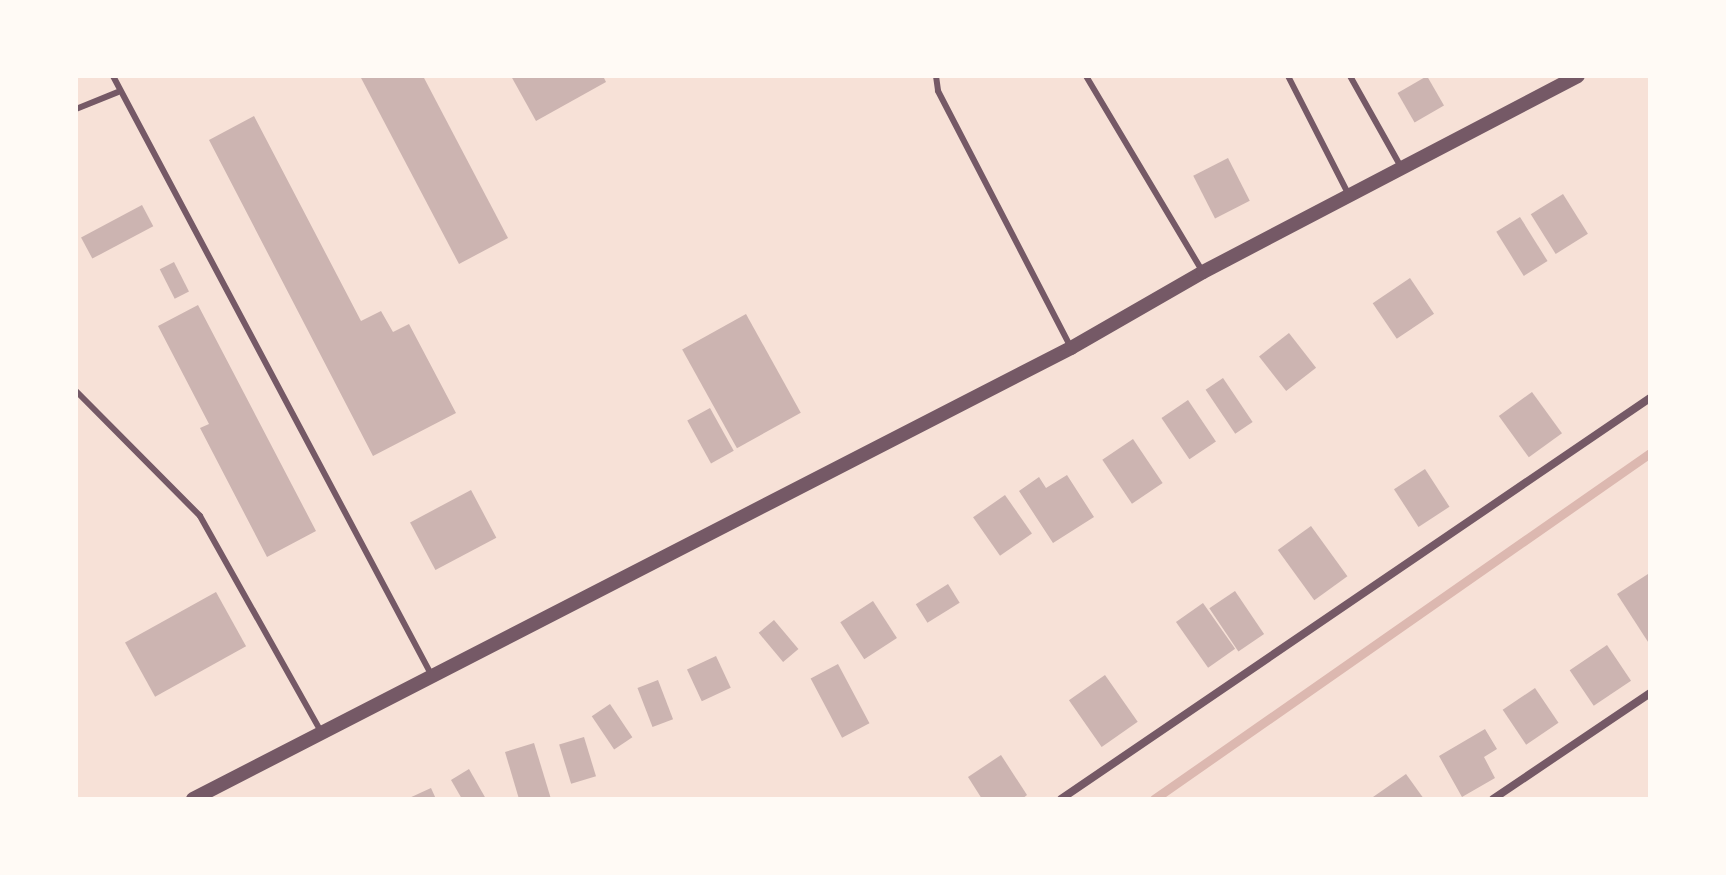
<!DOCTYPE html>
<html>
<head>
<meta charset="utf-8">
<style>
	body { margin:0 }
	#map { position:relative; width:1726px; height:875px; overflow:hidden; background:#f7e1d7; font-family:"Nunito Sans",sans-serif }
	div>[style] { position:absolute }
	.stream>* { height:9px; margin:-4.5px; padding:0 4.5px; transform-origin:4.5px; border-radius:4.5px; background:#dcb8b0 }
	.building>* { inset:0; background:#ccb4b1; transform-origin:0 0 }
	.service>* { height:6px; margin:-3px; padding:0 3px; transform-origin:3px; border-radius:3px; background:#755966 }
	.minor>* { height:8px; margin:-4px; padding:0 4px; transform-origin:4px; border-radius:4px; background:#755966 }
	.tertiary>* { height:14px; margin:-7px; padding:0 7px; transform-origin:7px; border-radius:7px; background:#755966 }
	span { translate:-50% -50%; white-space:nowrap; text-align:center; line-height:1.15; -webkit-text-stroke:6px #fffaf5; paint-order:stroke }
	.frame { position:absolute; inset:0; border:78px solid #fffaf5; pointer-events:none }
</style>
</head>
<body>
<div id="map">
	<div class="stream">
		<div style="left:1154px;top:799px;width:605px;rotate:-34.9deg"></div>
	</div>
	<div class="building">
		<div style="clip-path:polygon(360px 76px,423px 76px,508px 238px,459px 264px)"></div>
		<div style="clip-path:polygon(511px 76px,603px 76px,606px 82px,536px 121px)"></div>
		<div style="left:1427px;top:76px;width:34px;height:34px;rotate:60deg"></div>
		<div style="clip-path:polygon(254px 116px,361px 321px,381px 311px,393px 332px,409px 324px,456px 413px,373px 456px,209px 140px)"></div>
		<div style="left:1228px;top:158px;width:48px;height:39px;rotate:63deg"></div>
		<div style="left:1563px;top:194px;width:47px;height:38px;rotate:58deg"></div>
		<div style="left:142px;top:205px;width:24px;height:69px;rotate:62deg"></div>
		<div style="left:1520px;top:217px;width:52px;height:28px;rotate:58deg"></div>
		<div style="left:174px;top:262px;width:33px;height:16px;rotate:63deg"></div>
		<div style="left:1410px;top:278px;width:43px;height:45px;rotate:56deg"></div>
		<div style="clip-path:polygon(198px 305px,316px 531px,267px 557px,200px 428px,209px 424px,158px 326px)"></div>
		<div style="left:746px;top:314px;width:113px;height:73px;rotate:61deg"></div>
		<div style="left:1289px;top:333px;width:44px;height:38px;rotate:52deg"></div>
		<div style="left:1223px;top:378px;width:53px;height:21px;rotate:56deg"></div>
		<div style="left:1532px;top:392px;width:51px;height:41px;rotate:54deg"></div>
		<div style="left:1188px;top:400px;width:50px;height:32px;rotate:56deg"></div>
		<div style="left:710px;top:408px;width:49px;height:26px;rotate:61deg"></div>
		<div style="left:1133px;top:439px;width:53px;height:37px;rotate:56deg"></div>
		<div style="left:1425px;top:469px;width:45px;height:37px;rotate:57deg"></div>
		<div style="clip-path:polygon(1067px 475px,1094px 517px,1053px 543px,1019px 491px,1039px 477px,1046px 488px)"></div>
		<div style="left:471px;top:490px;width:54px;height:69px;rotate:62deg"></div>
		<div style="left:1005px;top:495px;width:47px;height:39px;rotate:55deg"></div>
		<div style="left:1311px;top:526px;width:62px;height:41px;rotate:54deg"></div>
		<div style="clip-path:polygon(1648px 574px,1650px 578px,1650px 645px,1617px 594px)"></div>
		<div style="left:948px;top:584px;width:22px;height:38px;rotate:58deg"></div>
		<div style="left:1235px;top:591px;width:52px;height:31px;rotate:56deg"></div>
		<div style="left:216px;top:592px;width:62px;height:104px;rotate:61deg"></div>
		<div style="left:873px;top:601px;width:44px;height:39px;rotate:57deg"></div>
		<div style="left:1203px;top:603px;width:56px;height:33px;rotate:55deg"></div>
		<div style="left:774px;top:620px;width:38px;height:20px;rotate:50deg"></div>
		<div style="left:1607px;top:645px;width:43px;height:45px;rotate:56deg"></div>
		<div style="left:716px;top:656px;width:35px;height:32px;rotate:65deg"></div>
		<div style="left:838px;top:664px;width:67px;height:31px;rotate:62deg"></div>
		<div style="left:1105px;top:675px;width:57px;height:44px;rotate:55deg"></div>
		<div style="left:658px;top:680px;width:42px;height:22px;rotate:69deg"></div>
		<div style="left:1535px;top:688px;width:42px;height:39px;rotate:56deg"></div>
		<div style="left:610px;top:704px;width:40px;height:22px;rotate:56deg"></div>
		<div style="clip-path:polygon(1485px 729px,1497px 749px,1484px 757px,1495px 778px,1462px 797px,1439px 756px)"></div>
		<div style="left:584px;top:737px;width:41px;height:26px;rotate:73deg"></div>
		<div style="clip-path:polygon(534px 743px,551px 799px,519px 799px,505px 752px)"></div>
		<div style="clip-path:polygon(1001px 755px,1027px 795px,1022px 799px,982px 799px,968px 777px)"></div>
		<div style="clip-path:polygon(469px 769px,486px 799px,462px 799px,451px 780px)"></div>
		<div style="clip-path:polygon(1406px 774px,1424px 799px,1375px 799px,1373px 797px)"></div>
		<div style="clip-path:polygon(431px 788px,436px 799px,407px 799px)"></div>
	</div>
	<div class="service">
		<div style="left:113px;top:76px;width:680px;rotate:62deg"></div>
		<div style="left:936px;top:76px;width:15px;rotate:82deg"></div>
		<div style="left:938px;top:91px;width:289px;rotate:62.6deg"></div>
		<div style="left:1086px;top:76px;width:228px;rotate:59.2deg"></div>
		<div style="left:1288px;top:76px;width:134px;rotate:62.9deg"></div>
		<div style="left:1350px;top:76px;width:104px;rotate:60.7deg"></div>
		<div style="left:76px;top:109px;width:45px;rotate:-22deg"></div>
		<div style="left:76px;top:391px;width:176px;rotate:45.2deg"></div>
		<div style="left:200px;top:516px;width:249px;rotate:60.7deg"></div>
	</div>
	<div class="minor">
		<div style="left:1061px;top:799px;width:713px;rotate:-34.25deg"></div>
		<div style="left:1493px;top:799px;width:189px;rotate:-34deg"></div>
	</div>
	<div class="tertiary">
		<div style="left:193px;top:799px;width:987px;rotate:-27.19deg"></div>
		<div style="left:1071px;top:348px;width:152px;rotate:-29.9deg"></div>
		<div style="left:1203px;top:272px;width:423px;rotate:-27.6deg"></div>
	</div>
	<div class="frame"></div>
</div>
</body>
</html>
